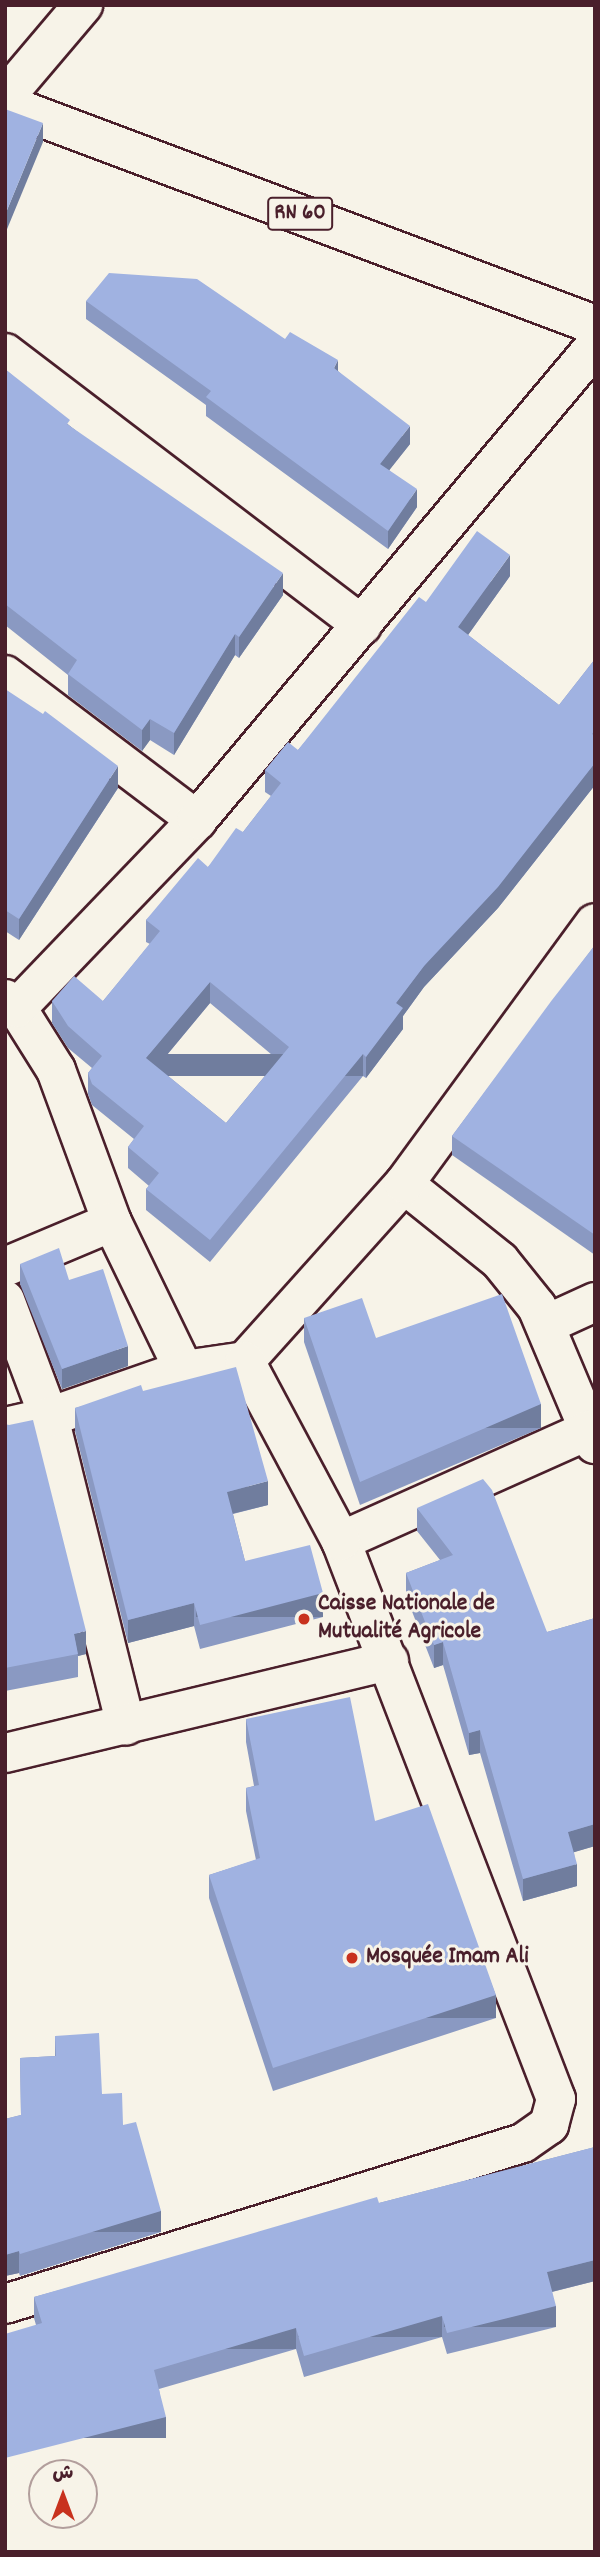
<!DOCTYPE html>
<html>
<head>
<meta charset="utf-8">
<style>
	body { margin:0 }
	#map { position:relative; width:600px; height:2557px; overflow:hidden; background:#f7f3e8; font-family:Dekko,"Playpen Sans Arabic",sans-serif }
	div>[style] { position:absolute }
	.roads { filter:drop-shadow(2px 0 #4a1f2b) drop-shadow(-2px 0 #4a1f2b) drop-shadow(0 2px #4a1f2b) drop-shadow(0 -2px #4a1f2b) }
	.minor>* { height:38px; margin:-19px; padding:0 19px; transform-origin:19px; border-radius:19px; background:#f7f3e8 }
	.major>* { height:38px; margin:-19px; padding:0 19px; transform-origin:19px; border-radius:19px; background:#f7f3e8 }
	.wall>* { inset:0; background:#8a99c2 }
	.shaded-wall>* { inset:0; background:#707d9e; transform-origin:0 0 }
	.building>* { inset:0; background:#a0b2e1 }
	.dots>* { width:19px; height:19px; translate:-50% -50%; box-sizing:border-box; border:4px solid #f7f3e8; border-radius:50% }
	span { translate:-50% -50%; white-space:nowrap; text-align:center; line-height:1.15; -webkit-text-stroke:6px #f7f3e8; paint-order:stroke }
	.shield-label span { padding:2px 5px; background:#f7f3e8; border:2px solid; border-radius:5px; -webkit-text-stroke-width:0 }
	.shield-label { font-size:23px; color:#4a1f2b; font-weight:700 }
	.poi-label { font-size:24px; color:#4a1f2b; font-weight:700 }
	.left { translate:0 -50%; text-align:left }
	.frame { position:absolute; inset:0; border:7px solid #4a1f2b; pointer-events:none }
	.north { position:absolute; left:28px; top:2459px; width:70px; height:70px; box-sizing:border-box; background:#f7f3e8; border:2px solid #b29e9c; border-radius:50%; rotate:0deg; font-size:19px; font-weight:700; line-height:28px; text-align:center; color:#4a1f2b }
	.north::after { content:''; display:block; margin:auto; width:24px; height:32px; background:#c8321e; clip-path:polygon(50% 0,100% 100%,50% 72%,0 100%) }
</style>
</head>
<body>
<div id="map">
	<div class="roads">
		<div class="minor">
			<div style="left:5px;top:97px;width:121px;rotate:-49.7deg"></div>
			<div style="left:5px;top:353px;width:449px;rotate:37.3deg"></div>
			<div style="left:5px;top:675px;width:241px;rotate:37.1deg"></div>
			<div style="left:5px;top:999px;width:15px;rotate:37deg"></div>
			<div style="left:17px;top:1008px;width:73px;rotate:57.8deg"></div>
			<div style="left:56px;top:1070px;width:162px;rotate:69.8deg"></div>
			<div style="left:112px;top:1222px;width:165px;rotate:64.1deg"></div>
			<div style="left:5px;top:1007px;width:12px;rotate:5deg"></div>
			<div style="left:17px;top:1008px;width:260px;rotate:-46.2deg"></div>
			<div style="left:197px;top:820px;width:619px;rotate:-49.98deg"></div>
			<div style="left:404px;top:1184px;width:123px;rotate:38.7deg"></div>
			<div style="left:500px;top:1261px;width:59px;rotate:51.2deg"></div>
			<div style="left:537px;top:1307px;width:149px;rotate:67.1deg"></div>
			<div style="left:5px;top:1267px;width:116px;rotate:-22.8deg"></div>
			<div style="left:5px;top:1300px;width:125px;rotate:69.4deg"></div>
			<div style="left:49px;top:1417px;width:318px;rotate:76deg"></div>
			<div style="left:547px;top:1324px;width:53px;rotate:-24.6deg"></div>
			<div style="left:5px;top:1427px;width:45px;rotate:-12.8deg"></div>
			<div style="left:49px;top:1417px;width:143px;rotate:-19.2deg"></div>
			<div style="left:184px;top:1370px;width:62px;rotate:-8.4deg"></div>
			<div style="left:245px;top:1361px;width:238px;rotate:-48.1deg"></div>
			<div style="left:404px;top:1184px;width:323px;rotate:-53.8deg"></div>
			<div style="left:341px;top:1541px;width:272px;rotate:-24.1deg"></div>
			<div style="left:5px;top:1753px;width:395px;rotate:-13.5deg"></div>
			<div style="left:5px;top:2304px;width:542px;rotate:-17.27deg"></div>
			<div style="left:523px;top:2143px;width:32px;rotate:-35deg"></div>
			<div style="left:549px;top:2125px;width:27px;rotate:-75deg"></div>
			<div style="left:556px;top:2099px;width:598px;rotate:-111.07deg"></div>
			<div style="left:341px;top:1541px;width:204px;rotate:-118.1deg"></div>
		</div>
		<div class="major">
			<div style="left:5px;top:104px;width:630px;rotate:20.53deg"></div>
		</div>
	</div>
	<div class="wall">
		<div style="clip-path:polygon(86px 301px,285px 339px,338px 371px,410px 444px,389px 470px,417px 507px,388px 549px,206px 416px,206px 405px,86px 319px)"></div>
		<div style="clip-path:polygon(5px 369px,70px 426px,283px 595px,239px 658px,235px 655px,174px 755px,150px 740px,142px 751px,68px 695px,68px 675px,5px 625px)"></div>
		<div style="clip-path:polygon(evenodd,510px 576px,468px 635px,559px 705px,595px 659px,595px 785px,498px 908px,424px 987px,403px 1016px,403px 1029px,366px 1078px,363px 1076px,210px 1262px,146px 1210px,146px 1189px,149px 1186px,128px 1168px,128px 1147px,134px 1139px,92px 1105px,88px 1094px,88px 1073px,92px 1068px,68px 1048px,52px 1023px,52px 1001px,103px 1001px,150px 944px,146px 942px,146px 920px,208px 867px,243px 832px,271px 796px,265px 792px,265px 770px,298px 750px,426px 602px,510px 576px,210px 1003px,278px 1060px,226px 1123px,157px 1067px,210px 1003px)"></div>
		<div style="clip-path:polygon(5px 689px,118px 788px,19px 940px,5px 931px)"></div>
		<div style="clip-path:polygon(595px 945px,595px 1255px,452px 1155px,452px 1136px)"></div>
		<div style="clip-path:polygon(20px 1264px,69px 1280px,128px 1366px,62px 1389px,20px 1284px)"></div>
		<div style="clip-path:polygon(304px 1318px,376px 1338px,541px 1428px,360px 1505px,304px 1342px)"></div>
		<div style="clip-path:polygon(143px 1391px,268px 1505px,233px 1514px,245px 1561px,323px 1617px,200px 1649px,194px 1626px,128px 1643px,75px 1431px,75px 1408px)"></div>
		<div style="clip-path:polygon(5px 1424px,86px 1654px,78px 1656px,78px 1677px,5px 1691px)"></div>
		<div style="clip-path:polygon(417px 1508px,547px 1632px,595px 1618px,595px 1846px,574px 1852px,577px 1886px,523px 1901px,480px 1753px,469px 1755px,443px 1665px,434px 1668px,406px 1596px,406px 1573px,440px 1560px,417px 1531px)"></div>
		<div style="clip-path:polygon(246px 1719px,375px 1821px,496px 2018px,273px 2091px,209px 1898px,209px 1875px,256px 1860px,246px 1811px,246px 1788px,254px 1786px,246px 1742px)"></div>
		<div style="clip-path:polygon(55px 2036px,102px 2094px,123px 2125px,161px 2232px,20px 2276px,19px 2273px,5px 2276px,5px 2119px,21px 2115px,20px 2058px,55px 2056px)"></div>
		<div style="clip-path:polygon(595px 2147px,595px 2281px,552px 2292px,556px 2327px,447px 2354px,442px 2337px,304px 2377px,296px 2349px,159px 2389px,166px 2438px,36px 2325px,34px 2318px,34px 2297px,379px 2203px)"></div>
	</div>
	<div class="shaded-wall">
		<div style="clip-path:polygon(43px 123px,43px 142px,5px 234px,5px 215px)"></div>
		<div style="clip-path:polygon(338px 360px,338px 379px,334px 368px)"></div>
		<div style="clip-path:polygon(410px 426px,410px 444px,380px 482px,380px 464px)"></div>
		<div style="clip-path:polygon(417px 489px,417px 507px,388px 549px,388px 531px)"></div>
		<div style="clip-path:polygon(510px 555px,510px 576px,458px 649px,458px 627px)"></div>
		<div style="clip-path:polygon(283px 573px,283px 595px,239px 658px,239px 637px)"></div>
		<div style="clip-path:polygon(235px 634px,235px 655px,174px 755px,174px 733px)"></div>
		<div style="clip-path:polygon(150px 719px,150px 740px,142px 751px,142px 730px)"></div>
		<div style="clip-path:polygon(595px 763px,595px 785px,498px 908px,424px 987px,403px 1016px,403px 1029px,366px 1078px,366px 1057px,396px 1003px,424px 966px)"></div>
		<div style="clip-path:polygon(118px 766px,118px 788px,19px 940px,19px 919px)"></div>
		<div style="clip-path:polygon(210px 982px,210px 1003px,146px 1080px,146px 1058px)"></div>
		<div style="left:363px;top:1054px;width:22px;height:241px;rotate:90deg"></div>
		<div style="clip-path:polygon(128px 1346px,128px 1366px,62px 1389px,62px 1369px)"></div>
		<div style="left:541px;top:1404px;width:24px;height:197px;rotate:90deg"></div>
		<div style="clip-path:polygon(268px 1481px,268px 1505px,227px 1515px,227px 1492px)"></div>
		<div style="left:323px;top:1593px;width:24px;height:127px;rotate:90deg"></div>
		<div style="clip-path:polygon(194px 1603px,194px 1626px,128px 1643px,128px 1620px)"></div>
		<div style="clip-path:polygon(86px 1631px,86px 1654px,78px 1656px,74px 1634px)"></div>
		<div style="clip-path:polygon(443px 1642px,443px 1665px,434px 1668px,434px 1645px)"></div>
		<div style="clip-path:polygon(480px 1730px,480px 1753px,469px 1755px,469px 1733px)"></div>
		<div style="clip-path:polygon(595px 1824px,595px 1846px,568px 1854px,568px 1832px)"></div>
		<div style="clip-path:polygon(577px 1864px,577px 1886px,523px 1901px,523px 1879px)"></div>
		<div style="left:496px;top:1995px;width:23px;height:235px;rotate:90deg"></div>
		<div style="left:161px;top:2211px;width:21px;height:147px;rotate:90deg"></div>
		<div style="clip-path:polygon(19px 2251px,19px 2273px,5px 2276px,5px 2255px)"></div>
		<div style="clip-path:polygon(595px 2260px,595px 2281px,547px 2293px,547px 2272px)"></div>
		<div style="left:556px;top:2306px;width:21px;height:112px;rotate:90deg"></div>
		<div style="left:442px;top:2316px;width:21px;height:144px;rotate:90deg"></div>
		<div style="left:296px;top:2328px;width:21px;height:148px;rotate:90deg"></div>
		<div style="left:166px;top:2417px;width:21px;height:166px;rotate:90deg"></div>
	</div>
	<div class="building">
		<div style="clip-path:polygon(5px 109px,43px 123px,5px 215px)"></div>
		<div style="clip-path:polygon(109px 273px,197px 279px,285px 339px,290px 332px,338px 360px,334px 368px,410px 426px,380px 464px,417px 489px,388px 531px,206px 397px,211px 391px,86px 301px)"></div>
		<div style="clip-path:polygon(5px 369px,70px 420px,67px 424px,283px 573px,239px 637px,235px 634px,174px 733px,150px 719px,142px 730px,68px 674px,77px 660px,5px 604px)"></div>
		<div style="clip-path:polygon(evenodd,477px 531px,510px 555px,458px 627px,559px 705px,595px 659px,595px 730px,592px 734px,595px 736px,595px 763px,498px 887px,424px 966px,396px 1003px,403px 1008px,366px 1057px,363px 1054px,210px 1240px,146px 1189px,159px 1173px,128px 1147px,144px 1126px,92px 1084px,88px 1073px,102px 1056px,68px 1026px,52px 1001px,74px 976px,103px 1001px,160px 931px,146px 920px,198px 858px,208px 867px,236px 828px,243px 832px,281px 783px,265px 770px,288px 742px,298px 750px,419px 597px,426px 602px,477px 531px,210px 982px,289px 1047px,226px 1123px,146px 1058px,210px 982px)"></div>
		<div style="clip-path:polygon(5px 689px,43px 714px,45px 711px,118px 766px,19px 919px,5px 910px)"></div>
		<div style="clip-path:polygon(595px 945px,595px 1235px,452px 1136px,552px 1000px)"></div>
		<div style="clip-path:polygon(59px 1248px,69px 1280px,103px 1269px,128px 1346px,62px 1369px,20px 1264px)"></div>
		<div style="clip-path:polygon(502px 1294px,541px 1404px,360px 1482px,304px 1318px,362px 1298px,376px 1338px)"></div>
		<div style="clip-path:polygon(236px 1367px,268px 1481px,227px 1492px,245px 1561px,310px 1545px,323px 1593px,200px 1625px,194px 1603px,128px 1620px,75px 1408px,141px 1385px,143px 1391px)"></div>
		<div style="clip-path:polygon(33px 1420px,86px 1631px,74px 1634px,78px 1654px,5px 1668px,5px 1424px,9px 1425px)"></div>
		<div style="clip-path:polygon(483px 1479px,492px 1490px,547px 1632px,595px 1618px,595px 1824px,568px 1832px,577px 1864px,523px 1879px,480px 1730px,469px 1733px,443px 1642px,434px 1645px,406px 1573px,453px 1555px,417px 1508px)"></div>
		<div style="clip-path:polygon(350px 1697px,375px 1821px,428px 1804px,496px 1995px,273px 2068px,209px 1875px,260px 1858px,246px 1788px,259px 1785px,246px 1719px)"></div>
		<div style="clip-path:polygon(99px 2033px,102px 2094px,122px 2093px,123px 2125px,136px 2122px,161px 2211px,20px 2254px,19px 2251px,5px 2255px,5px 2119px,21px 2115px,20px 2058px,56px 2056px,55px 2036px)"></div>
		<div style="clip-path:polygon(595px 2147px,595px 2260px,547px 2272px,556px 2306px,447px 2333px,442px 2316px,304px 2356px,296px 2328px,154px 2370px,166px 2417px,5px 2458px,5px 2334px,42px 2323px,34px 2297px,377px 2197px,379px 2203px)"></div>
	</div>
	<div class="dots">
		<div style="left:304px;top:1619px;background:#c8321e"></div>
		<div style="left:352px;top:1958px;background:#c8321e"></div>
	</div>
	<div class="shield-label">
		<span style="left:300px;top:214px">RN 60</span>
	</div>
	<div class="poi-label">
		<span class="left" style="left:318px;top:1619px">Caisse Nationale de<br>Mutualité Agricole</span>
		<span class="left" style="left:366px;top:1958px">Mosquée Imam Ali</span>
	</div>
	<div class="frame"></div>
	<div class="north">ش</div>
</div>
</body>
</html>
